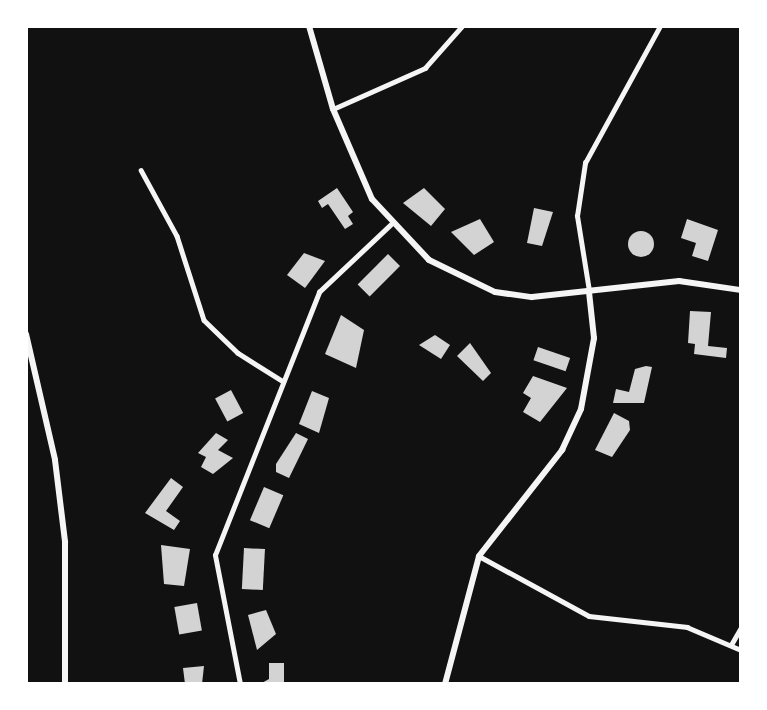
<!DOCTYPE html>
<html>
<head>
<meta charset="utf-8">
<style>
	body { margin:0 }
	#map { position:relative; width:767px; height:710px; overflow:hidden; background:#111; font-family:"Titillium Web",sans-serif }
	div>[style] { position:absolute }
	.building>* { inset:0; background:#d3d3d3; transform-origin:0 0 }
	.round { border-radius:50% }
	.minor>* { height:4.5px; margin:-2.25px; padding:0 2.25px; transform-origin:2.25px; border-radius:2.25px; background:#f5f5f5 }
	.tertiary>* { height:6px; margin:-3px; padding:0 3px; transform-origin:3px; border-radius:3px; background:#f5f5f5 }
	span { translate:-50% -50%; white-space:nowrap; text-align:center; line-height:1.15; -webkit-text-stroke:7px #fff; paint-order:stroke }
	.frame { position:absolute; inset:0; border:28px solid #fff; pointer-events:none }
</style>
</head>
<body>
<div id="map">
	<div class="building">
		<div style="clip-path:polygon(337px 188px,353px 212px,348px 216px,353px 224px,345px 229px,328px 204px,322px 208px,318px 201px)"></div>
		<div style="clip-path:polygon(424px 188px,445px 209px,431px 226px,403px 203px)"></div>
		<div style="clip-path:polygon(534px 208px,553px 212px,542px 246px,527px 243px)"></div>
		<div style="clip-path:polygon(480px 219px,494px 242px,474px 255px,451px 232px)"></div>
		<div style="clip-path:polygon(687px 219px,718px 230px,708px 261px,692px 256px,696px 243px,681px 238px)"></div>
		<div class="round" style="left:628px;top:231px;width:26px;height:26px"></div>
		<div style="clip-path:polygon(304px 253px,325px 261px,305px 288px,287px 275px)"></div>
		<div style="left:388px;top:254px;width:17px;height:43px;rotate:45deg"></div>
		<div style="clip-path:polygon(690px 311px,711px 312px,708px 346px,727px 348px,726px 358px,694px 354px,695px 344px,688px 343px)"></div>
		<div style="clip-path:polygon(341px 315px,364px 330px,356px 368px,325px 354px)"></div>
		<div style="clip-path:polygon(435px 335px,450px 345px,441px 359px,419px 345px)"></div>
		<div style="clip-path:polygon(470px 343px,491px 373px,483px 381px,457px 356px)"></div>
		<div style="left:538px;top:347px;width:34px;height:14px;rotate:19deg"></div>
		<div style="clip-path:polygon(646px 366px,652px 367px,644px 403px,613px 403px,616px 389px,629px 392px,635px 369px)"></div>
		<div style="clip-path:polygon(533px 376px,567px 388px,540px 422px,523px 412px,531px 398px,523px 393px)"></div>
		<div style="left:231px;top:390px;width:26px;height:18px;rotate:62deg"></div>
		<div style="clip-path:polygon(312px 391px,329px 398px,319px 433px,299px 424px)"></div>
		<div style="clip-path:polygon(614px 413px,629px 421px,630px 430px,612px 457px,595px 450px)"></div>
		<div style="clip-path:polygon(216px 433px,228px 440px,218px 450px,233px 458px,213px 474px,201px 467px,206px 457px,198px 453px)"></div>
		<div style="clip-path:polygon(296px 433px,308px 439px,289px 478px,276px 472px,276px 464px)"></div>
		<div style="clip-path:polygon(171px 478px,183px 487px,166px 511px,180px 521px,174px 530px,145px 513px)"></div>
		<div style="left:264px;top:487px;width:21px;height:36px;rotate:23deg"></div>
		<div style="clip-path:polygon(161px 545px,190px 549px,184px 586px,164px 584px)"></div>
		<div style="left:244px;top:548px;width:21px;height:41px;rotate:3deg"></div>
		<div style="left:197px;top:603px;width:28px;height:23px;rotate:80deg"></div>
		<div style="clip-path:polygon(266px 610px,276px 634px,257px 650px,248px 615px)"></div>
		<div style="clip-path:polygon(269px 663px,284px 663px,284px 684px,260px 684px,269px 679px)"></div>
		<div style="clip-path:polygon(204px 666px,202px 684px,185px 684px,183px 668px)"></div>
	</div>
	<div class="minor">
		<div style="left:333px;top:109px;width:101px;rotate:-24deg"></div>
		<div style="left:425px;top:68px;width:56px;rotate:-48.6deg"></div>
		<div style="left:141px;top:170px;width:75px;rotate:61.4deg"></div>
		<div style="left:177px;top:236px;width:88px;rotate:72.2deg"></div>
		<div style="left:204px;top:320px;width:47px;rotate:44.1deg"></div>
		<div style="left:238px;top:353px;width:51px;rotate:32.1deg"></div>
		<div style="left:589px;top:291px;width:76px;rotate:-99.1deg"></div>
		<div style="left:577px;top:216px;width:54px;rotate:-81.4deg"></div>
		<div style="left:585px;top:163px;width:156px;rotate:-61.3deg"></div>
		<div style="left:479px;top:556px;width:125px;rotate:28.6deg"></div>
		<div style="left:589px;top:616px;width:99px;rotate:6.4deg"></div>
		<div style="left:687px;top:627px;width:59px;rotate:23.1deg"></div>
		<div style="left:731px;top:645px;width:20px;rotate:-60deg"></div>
		<div style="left:240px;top:684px;width:131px;rotate:-101deg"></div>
		<div style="left:215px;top:555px;width:283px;rotate:-68.4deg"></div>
		<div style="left:319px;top:292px;width:98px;rotate:-43.3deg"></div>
	</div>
	<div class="tertiary">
		<div style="left:309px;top:26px;width:86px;rotate:73.9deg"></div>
		<div style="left:333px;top:109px;width:98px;rotate:66.6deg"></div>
		<div style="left:372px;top:199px;width:83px;rotate:46.9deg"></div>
		<div style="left:429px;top:260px;width:73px;rotate:25.9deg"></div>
		<div style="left:495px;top:292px;width:37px;rotate:8deg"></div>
		<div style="left:532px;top:297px;width:148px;rotate:-6.2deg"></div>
		<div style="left:679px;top:281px;width:63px;rotate:8.3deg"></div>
		<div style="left:26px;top:334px;width:129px;rotate:77deg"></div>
		<div style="left:55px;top:460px;width:83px;rotate:83deg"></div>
		<div style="left:65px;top:542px;width:142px;rotate:90deg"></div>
		<div style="left:445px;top:684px;width:132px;rotate:-75.1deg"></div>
		<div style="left:479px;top:556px;width:135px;rotate:-51.9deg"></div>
		<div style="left:562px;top:450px;width:45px;rotate:-65.1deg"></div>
		<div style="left:581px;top:409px;width:72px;rotate:-79.6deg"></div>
		<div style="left:594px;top:338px;width:46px;rotate:-96.2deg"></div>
	</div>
	<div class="frame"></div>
</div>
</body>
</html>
